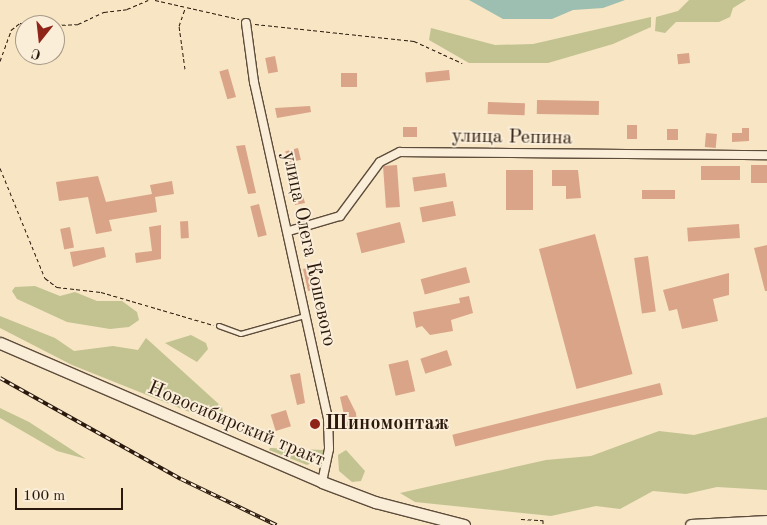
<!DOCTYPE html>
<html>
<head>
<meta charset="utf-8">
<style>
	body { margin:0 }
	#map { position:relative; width:767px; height:525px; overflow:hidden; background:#f7e5c4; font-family:"Old Standard TT",serif }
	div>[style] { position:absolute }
	.green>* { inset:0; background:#c2c391 }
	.water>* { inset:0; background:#9dbfb1 }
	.building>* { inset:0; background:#daa488; transform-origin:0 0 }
	.path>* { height:1px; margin-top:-0.5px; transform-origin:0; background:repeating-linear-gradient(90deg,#2b190d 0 4px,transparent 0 6.5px) }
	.roads { filter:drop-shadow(1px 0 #5e4c3b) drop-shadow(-1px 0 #5e4c3b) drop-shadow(0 1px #5e4c3b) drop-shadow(0 -1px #5e4c3b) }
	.service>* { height:4px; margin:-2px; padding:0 2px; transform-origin:2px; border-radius:2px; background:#faeed9 }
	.minor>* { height:8px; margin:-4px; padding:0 4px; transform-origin:4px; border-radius:4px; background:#faeed9 }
	.secondary>* { height:11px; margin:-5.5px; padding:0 5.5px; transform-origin:5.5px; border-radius:5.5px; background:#faeed9 }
	.rail>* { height:4px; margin-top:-2px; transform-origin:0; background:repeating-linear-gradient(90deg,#faeed9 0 5.5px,#2b190d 0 11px); box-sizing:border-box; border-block:1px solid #2b190d }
	.dots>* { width:14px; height:14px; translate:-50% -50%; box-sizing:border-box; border:2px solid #faeed9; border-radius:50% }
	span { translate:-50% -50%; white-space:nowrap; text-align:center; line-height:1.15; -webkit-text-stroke:4px #faeed9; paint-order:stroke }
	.street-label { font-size:20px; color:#2b190d }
	.poi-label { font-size:20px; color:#2b190d; font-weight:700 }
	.left { translate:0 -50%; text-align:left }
	.north { position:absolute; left:15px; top:15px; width:50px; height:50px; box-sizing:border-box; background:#faeed9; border:1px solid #a79987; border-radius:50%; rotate:196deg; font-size:14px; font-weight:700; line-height:20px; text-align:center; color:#2b190d }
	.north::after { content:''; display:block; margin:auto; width:18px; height:22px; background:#8f2418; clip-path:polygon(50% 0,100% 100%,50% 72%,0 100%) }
	.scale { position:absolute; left:15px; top:488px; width:108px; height:22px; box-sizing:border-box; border:2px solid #2b190d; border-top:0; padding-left:6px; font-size:15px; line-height:18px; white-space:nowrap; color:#2b190d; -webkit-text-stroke:4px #faeed9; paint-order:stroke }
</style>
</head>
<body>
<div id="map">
	<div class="green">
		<div style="clip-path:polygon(689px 0,746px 0,733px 8px,730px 17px,719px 22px,676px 22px,665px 33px,655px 31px,656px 17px,678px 11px)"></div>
		<div style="clip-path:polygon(651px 17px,651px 27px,613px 44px,548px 63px,469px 63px,429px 40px,431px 28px,495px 45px,533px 44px)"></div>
		<div style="clip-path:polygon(35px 286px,60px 296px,75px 292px,97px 301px,122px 301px,137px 312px,139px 320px,129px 327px,110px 329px,67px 322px,17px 299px,12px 291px,15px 287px)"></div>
		<div style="clip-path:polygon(0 316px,55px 338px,74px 351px,113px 346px,138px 350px,146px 338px,222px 407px,223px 412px,214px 419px,202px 417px,72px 365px,0 328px)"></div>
		<div style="clip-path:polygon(191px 335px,206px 343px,208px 349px,197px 362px,165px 343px)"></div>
		<div style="clip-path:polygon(0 408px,29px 422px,86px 459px,57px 451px,0 418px)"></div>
		<div style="clip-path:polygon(767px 417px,767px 490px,717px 487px,686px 494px,653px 491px,620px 509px,596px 506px,551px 516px,415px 502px,400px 493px,546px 460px,591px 456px,659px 431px,694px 435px)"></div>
		<div style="clip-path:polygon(269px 450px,270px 448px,324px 450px,321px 459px,307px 465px)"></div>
		<div style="clip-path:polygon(346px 450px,365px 471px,361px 481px,352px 482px,339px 471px,338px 455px)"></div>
	</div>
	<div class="water">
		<div style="clip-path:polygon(469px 0,625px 0,603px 8px,573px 10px,552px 19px,503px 19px)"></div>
	</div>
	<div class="building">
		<div style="left:689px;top:53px;width:10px;height:12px;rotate:84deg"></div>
		<div style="left:275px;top:56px;width:16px;height:10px;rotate:79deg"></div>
		<div style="left:228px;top:69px;width:29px;height:9px;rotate:74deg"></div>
		<div style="left:449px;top:70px;width:10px;height:24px;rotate:84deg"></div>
		<div style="left:341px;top:73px;width:16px;height:14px"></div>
		<div style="left:537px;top:100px;width:62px;height:14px;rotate:1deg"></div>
		<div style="left:488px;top:102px;width:37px;height:12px;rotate:2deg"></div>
		<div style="clip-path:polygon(310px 106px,311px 112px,277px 118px,275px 108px)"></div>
		<div style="left:627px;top:125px;width:10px;height:14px"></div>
		<div style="left:403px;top:127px;width:14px;height:10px"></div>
		<div style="clip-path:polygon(742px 128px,749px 128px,749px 141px,732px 142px,732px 133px,742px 133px)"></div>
		<div style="left:667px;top:129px;width:11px;height:11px"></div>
		<div style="left:706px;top:133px;width:11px;height:14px;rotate:5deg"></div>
		<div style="clip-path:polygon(245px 145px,256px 193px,248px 194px,236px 146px)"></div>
		<div style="left:298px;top:148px;width:12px;height:13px;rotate:76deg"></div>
		<div style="left:397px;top:165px;width:42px;height:14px;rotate:86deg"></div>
		<div style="left:751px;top:165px;width:16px;height:18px"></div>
		<div style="left:701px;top:166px;width:39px;height:14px"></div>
		<div style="left:506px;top:170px;width:27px;height:40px"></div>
		<div style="clip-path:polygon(552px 170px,578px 170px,581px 198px,566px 199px,566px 186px,552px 186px)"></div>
		<div style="left:445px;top:173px;width:14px;height:33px;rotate:82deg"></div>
		<div style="clip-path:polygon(98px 176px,106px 202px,152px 194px,150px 185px,172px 181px,174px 194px,155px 197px,157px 212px,109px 220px,112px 231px,96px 234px,88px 197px,59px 201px,56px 182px)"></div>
		<div style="clip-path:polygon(298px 179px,305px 203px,295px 205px,290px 180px)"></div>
		<div style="left:642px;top:190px;width:33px;height:9px"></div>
		<div style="left:453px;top:201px;width:15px;height:34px;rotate:79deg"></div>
		<div style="left:259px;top:204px;width:32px;height:9px;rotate:76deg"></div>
		<div style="left:188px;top:221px;width:17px;height:8px;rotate:87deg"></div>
		<div style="left:400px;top:222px;width:21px;height:45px;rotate:76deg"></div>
		<div style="left:739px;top:224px;width:14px;height:52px;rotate:86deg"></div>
		<div style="clip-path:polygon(161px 225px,161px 259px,136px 263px,135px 253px,152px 251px,149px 227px)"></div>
		<div style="left:70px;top:227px;width:21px;height:10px;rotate:79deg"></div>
		<div style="left:595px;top:234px;width:145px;height:58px;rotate:75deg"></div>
		<div style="clip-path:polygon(767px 245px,767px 291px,765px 291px,754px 248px)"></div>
		<div style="clip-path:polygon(104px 247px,106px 257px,73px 267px,70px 252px)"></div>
		<div style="left:648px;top:256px;width:56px;height:14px;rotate:82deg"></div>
		<div style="clip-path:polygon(312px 267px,315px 290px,308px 291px,303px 269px)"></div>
		<div style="left:466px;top:267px;width:16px;height:47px;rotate:75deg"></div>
		<div style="clip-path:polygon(729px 273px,729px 295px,713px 299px,718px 321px,682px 329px,677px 309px,669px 311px,663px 290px)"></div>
		<div style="clip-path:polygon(469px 296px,473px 313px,451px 320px,453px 331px,430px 335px,422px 326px,416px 328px,413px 312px,460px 303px,459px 298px)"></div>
		<div style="left:447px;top:350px;width:16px;height:28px;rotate:72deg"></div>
		<div style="left:408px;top:360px;width:32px;height:20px;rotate:77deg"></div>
		<div style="clip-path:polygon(300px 373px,305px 403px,297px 405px,290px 375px)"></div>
		<div style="left:660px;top:383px;width:12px;height:214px;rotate:76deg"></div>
		<div style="clip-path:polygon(347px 395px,356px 413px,357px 426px,347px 428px,340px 397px)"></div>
		<div style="left:286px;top:410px;width:17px;height:16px;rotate:73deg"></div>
	</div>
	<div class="path">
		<div style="left:155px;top:0;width:86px;rotate:12.7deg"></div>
		<div style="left:255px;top:24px;width:160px;rotate:6.1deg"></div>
		<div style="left:414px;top:41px;width:53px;rotate:24.6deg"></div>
		<div style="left:55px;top:25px;width:23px;rotate:-2deg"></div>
		<div style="left:78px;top:24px;width:29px;rotate:-25deg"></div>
		<div style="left:104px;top:12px;width:23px;rotate:-7deg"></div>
		<div style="left:127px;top:9px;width:23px;rotate:-23deg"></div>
		<div style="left:0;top:61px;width:33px;rotate:-70deg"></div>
		<div style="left:11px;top:30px;width:11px;rotate:-38deg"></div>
		<div style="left:20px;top:23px;width:31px;rotate:4deg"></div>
		<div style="left:185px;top:69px;width:43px;rotate:-97.9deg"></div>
		<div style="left:179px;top:26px;width:18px;rotate:-71deg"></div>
		<div style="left:0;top:168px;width:119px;rotate:67.8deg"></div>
		<div style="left:45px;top:278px;width:15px;rotate:37deg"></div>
		<div style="left:57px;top:287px;width:44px;rotate:6.5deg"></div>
		<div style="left:101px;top:292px;width:117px;rotate:16.4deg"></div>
		<div style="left:521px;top:519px;width:22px;rotate:3deg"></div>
		<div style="left:543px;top:520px;width:5px;rotate:90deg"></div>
	</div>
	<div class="roads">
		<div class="service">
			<div style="left:219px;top:326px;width:23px;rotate:20deg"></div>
			<div style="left:241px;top:334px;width:66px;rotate:-15.7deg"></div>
		</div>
		<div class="minor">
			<div style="left:246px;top:23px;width:60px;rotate:82.3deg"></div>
			<div style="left:254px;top:82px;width:345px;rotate:77.6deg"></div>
			<div style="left:328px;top:419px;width:30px;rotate:88deg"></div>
			<div style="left:329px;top:449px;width:34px;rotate:102deg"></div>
			<div style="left:289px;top:231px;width:53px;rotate:-16.4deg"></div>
			<div style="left:340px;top:216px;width:67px;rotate:-53.5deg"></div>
			<div style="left:380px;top:162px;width:22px;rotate:-27deg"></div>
			<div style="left:400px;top:152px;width:367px;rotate:0.5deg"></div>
		</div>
		<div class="secondary">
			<div style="left:0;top:343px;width:351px;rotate:23.3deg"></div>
			<div style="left:322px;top:482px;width:57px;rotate:20.7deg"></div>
			<div style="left:375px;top:502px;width:92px;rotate:14.5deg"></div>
			<div style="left:691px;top:525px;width:76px;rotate:-3deg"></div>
		</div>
	</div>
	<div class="rail">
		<div style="left:0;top:378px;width:207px;rotate:29.2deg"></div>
		<div style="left:181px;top:479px;width:106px;rotate:25.8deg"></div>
	</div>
	<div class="dots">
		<div style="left:315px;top:424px;background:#8f2418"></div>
	</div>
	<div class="street-label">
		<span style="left:512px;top:138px;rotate:1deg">улица Репина</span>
		<span style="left:308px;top:249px;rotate:78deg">улица Олега Кошевого</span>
		<span style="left:236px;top:425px;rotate:23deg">Новосибирский тракт</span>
	</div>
	<div class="poi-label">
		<span class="left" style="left:325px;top:424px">Шиномонтаж</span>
	</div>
	<div class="north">С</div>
	<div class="scale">100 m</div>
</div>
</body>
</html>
